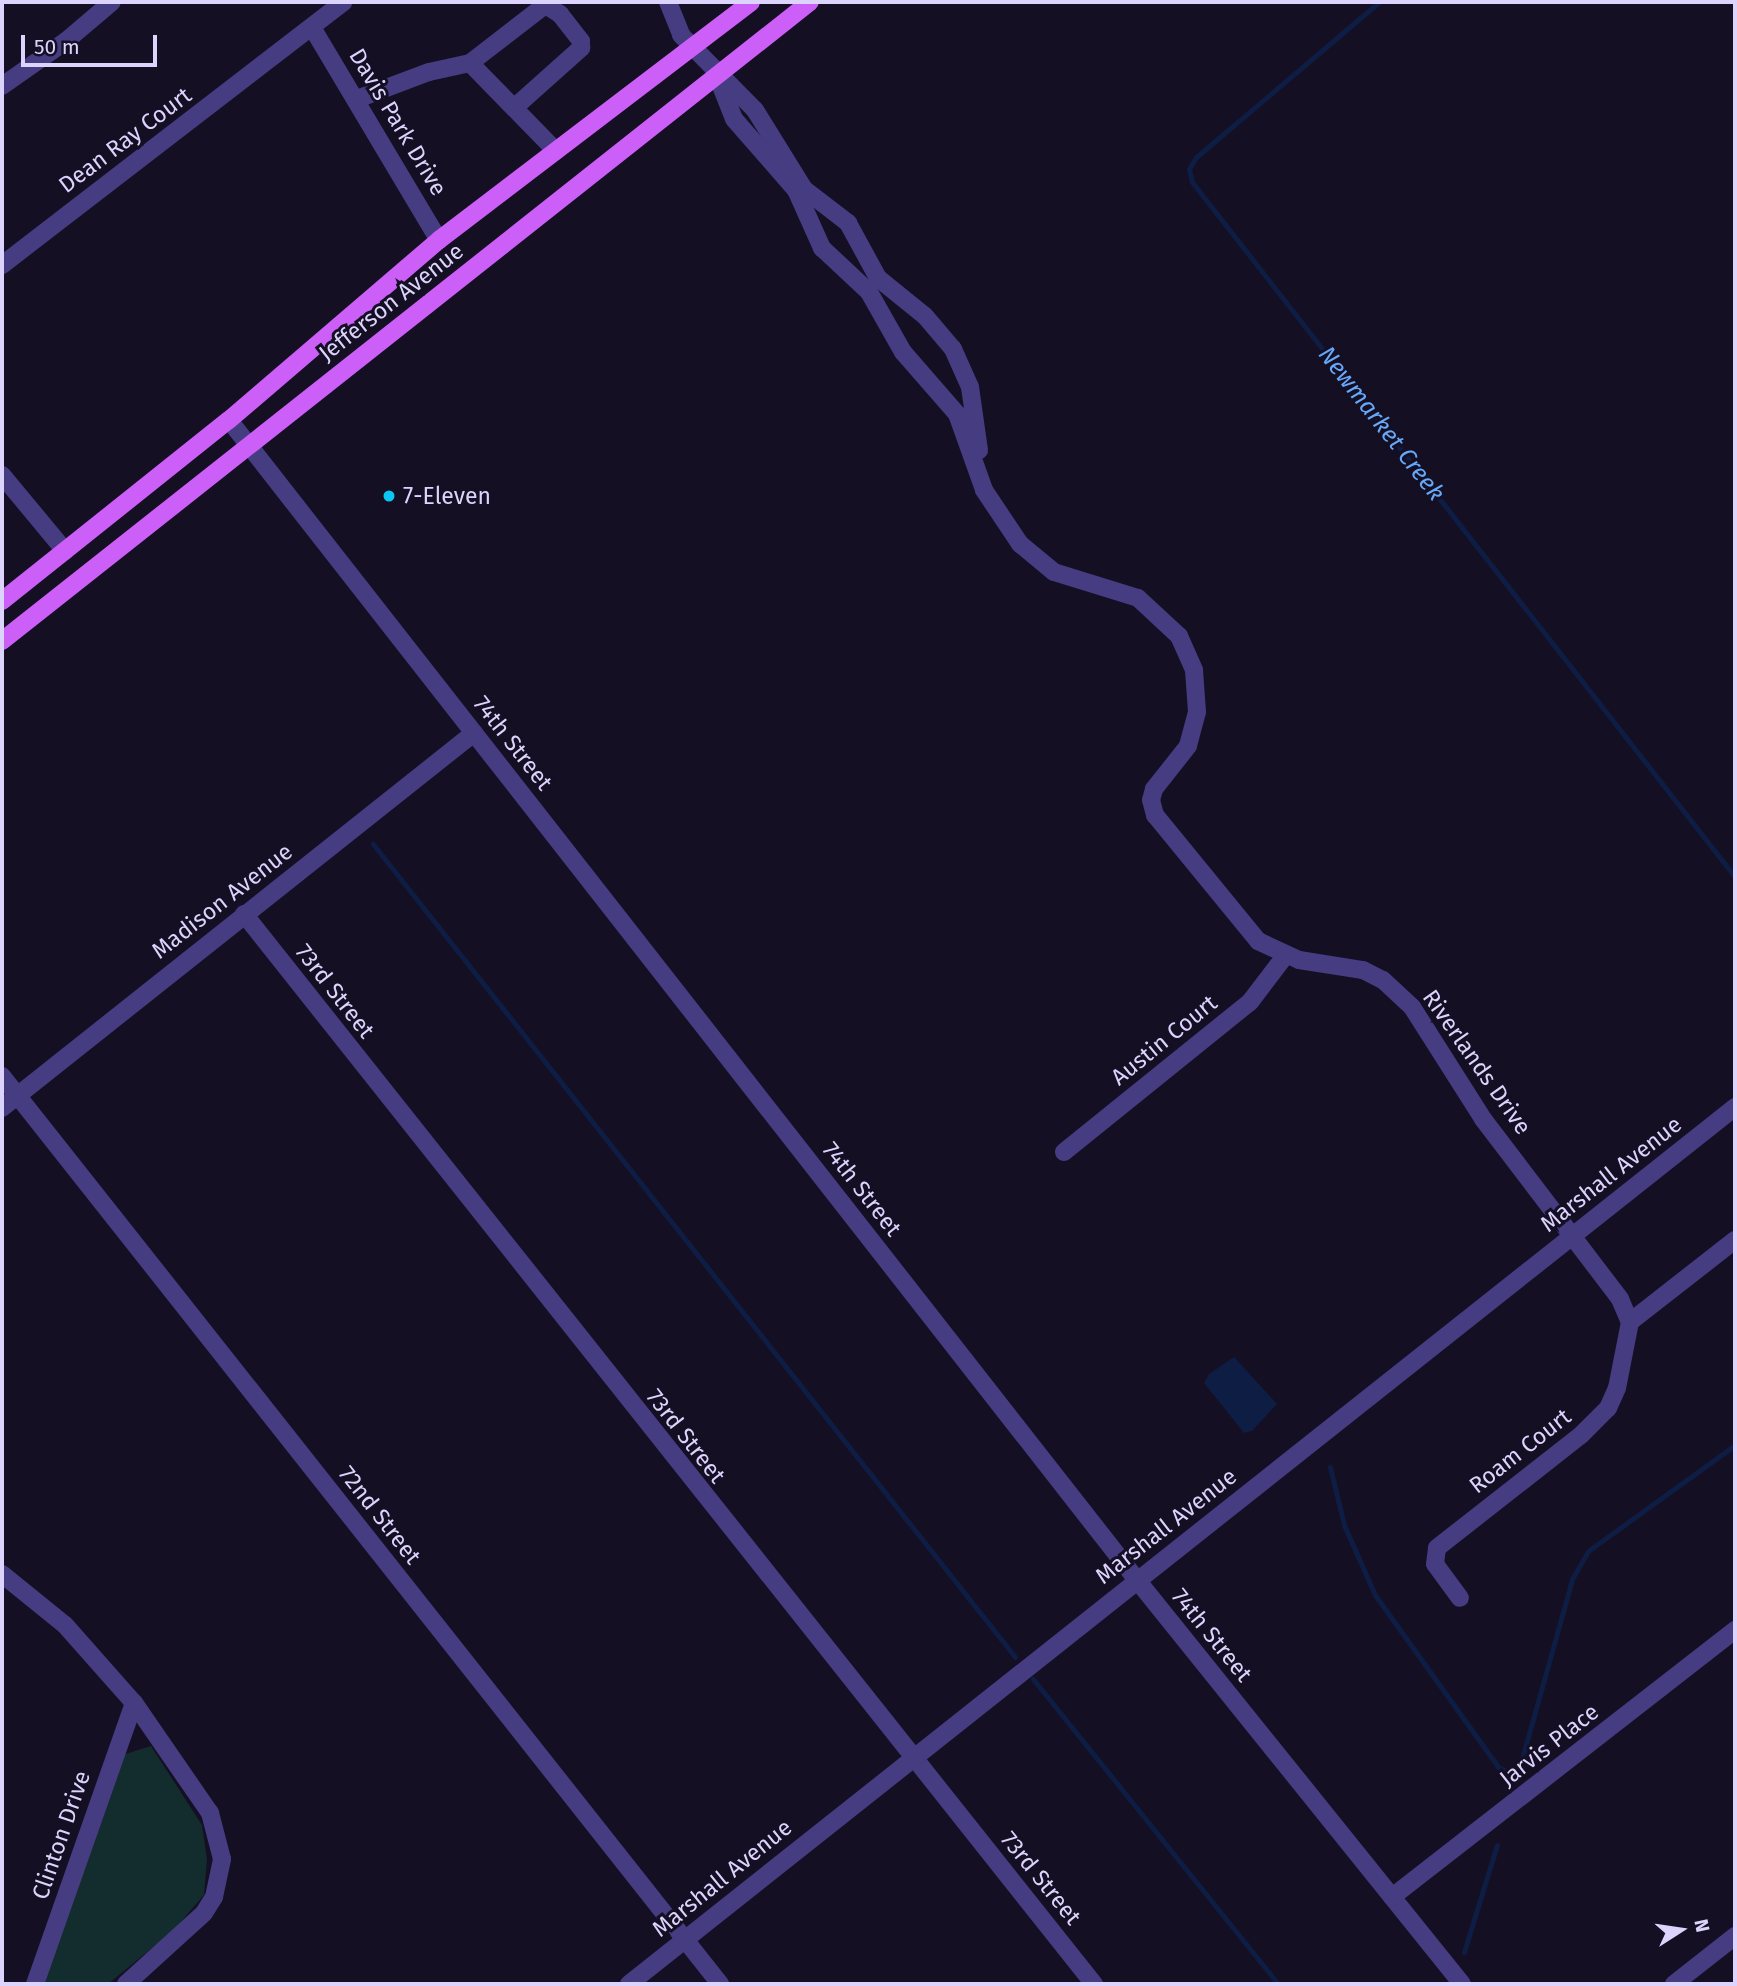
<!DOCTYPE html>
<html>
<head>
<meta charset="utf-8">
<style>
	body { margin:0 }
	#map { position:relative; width:1737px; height:1986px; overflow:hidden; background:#150f24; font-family:"Fira Sans",sans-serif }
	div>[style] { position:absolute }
	.green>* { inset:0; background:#132c2d }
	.water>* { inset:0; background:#0e1d44 }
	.stream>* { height:5px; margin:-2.5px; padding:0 2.5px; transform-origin:2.5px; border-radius:2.5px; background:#0e1d44 }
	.minor>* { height:18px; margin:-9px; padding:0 9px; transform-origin:9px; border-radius:9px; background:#453c81 }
	.major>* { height:18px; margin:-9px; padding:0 9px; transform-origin:9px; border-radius:9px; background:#cd5ff9 }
	.dots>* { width:19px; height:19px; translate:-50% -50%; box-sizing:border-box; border:4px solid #150f24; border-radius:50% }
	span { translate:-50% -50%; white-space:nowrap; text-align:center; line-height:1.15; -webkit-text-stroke:6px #150f24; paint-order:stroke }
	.street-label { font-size:23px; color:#dcd4fd }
	.poi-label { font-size:23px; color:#dcd4fd }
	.left { translate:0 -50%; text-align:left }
	.water-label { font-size:24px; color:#66a8f9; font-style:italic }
	.frame { position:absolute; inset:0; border:4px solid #dcd4fd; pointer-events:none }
	.north { position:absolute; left:1646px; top:1895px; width:70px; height:70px; -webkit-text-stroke:5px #150f24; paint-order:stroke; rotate:78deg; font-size:19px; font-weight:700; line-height:28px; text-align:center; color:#dcd4fd }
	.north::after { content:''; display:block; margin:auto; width:24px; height:32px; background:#dcd4fd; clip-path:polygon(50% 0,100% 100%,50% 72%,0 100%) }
	.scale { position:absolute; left:21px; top:35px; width:136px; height:32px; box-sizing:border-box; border:4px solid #dcd4fd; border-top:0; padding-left:9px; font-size:21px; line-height:24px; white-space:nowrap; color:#dcd4fd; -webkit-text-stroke:5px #150f24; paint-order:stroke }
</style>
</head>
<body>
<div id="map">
	<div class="green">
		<div style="clip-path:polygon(151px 1746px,202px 1825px,207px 1859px,204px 1895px,173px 1931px,108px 1984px,44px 1984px,122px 1755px)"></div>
	</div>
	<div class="water">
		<div style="clip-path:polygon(1234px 1357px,1277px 1404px,1252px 1431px,1244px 1433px,1204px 1383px,1209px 1374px)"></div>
	</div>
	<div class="stream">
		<div style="left:1379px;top:2px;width:240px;rotate:139.7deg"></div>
		<div style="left:1196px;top:157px;width:14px;rotate:120deg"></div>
		<div style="left:1189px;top:169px;width:13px;rotate:77deg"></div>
		<div style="left:1192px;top:182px;width:882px;rotate:52deg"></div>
		<div style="left:373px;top:844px;width:1036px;rotate:51.7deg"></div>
		<div style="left:1330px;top:1467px;width:60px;rotate:76.4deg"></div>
		<div style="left:1344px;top:1525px;width:77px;rotate:66.1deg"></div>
		<div style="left:1375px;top:1595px;width:211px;rotate:54.4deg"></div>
		<div style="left:1498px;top:1767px;width:17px;rotate:25deg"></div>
		<div style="left:1513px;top:1774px;width:5px;rotate:-11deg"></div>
		<div style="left:1518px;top:1773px;width:201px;rotate:-74.4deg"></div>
		<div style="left:1572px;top:1579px;width:32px;rotate:-60deg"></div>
		<div style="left:1588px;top:1551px;width:181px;rotate:-35.8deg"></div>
		<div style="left:1033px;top:1679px;width:391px;rotate:51.2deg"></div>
		<div style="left:1464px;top:1952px;width:112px;rotate:-72.9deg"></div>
	</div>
	<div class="minor">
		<div style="left:668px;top:2px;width:35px;rotate:68deg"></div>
		<div style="left:681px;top:35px;width:105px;rotate:45.4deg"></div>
		<div style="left:755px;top:110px;width:93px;rotate:58.2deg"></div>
		<div style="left:804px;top:189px;width:56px;rotate:37.7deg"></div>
		<div style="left:848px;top:223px;width:63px;rotate:61.4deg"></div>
		<div style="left:878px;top:278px;width:60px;rotate:39deg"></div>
		<div style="left:925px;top:316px;width:43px;rotate:49.7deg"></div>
		<div style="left:953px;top:349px;width:42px;rotate:65.9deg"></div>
		<div style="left:970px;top:387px;width:64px;rotate:81.9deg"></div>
		<div style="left:313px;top:29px;width:246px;rotate:59.2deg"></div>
		<div style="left:470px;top:63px;width:100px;rotate:-37.7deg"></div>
		<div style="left:717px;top:76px;width:46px;rotate:68.4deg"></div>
		<div style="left:734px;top:119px;width:94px;rotate:48.9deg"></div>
		<div style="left:796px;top:190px;width:64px;rotate:65.9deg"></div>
		<div style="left:822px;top:248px;width:64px;rotate:43.1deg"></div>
		<div style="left:869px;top:292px;width:69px;rotate:60.5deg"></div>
		<div style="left:903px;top:352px;width:82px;rotate:48.9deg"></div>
		<div style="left:957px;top:414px;width:81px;rotate:70.4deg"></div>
		<div style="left:984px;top:490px;width:65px;rotate:56.3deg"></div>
		<div style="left:1020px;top:544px;width:44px;rotate:39.5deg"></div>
		<div style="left:1054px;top:572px;width:88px;rotate:17.2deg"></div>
		<div style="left:1138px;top:598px;width:56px;rotate:42.8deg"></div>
		<div style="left:1179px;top:636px;width:37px;rotate:66deg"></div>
		<div style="left:1194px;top:670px;width:42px;rotate:85.9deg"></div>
		<div style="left:1197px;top:712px;width:35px;rotate:105deg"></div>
		<div style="left:1188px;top:746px;width:55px;rotate:128.3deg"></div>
		<div style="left:1154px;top:789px;width:11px;rotate:105deg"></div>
		<div style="left:1151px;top:800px;width:16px;rotate:75deg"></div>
		<div style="left:1155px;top:815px;width:163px;rotate:50.7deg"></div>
		<div style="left:1258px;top:941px;width:45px;rotate:24.9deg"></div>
		<div style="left:1299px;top:960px;width:65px;rotate:8.9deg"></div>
		<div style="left:1363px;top:970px;width:22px;rotate:27deg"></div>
		<div style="left:1383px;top:980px;width:40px;rotate:43deg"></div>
		<div style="left:1412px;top:1007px;width:133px;rotate:57.6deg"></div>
		<div style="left:1483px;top:1119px;width:226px;rotate:52.7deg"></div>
		<div style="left:1620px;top:1299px;width:25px;rotate:67deg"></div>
		<div style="left:1630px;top:1322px;width:67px;rotate:101.1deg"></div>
		<div style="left:1617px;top:1388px;width:22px;rotate:114deg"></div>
		<div style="left:1608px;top:1408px;width:38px;rotate:135deg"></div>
		<div style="left:1581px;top:1435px;width:183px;rotate:141.9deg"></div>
		<div style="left:1437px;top:1548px;width:16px;rotate:97deg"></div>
		<div style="left:1435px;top:1564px;width:42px;rotate:53.7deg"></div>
		<div style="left:2px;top:86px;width:78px;rotate:-35.1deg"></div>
		<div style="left:66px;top:41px;width:60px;rotate:-40.3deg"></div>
		<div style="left:357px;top:99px;width:77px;rotate:-20.6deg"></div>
		<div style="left:429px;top:72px;width:42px;rotate:-12.4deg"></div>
		<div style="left:470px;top:63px;width:123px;rotate:45.7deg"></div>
		<div style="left:515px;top:107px;width:89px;rotate:-41.8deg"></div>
		<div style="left:581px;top:48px;width:7px;rotate:-90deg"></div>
		<div style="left:581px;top:41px;width:34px;rotate:-128deg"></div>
		<div style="left:560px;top:14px;width:15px;rotate:-148deg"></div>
		<div style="left:2px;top:265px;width:431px;rotate:-37.6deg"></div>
		<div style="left:229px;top:420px;width:1473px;rotate:51.95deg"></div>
		<div style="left:1137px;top:1580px;width:518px;rotate:51.18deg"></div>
		<div style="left:2px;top:475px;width:99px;rotate:50.3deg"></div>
		<div style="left:244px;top:914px;width:1367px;rotate:51.54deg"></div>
		<div style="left:2px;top:1076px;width:1158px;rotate:51.66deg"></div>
		<div style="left:2px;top:1108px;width:603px;rotate:-38.47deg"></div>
		<div style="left:1064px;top:1152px;width:239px;rotate:-38.9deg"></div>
		<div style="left:1250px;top:1002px;width:58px;rotate:-52.7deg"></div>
		<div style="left:1630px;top:1322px;width:133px;rotate:-38deg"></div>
		<div style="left:2px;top:1574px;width:81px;rotate:39deg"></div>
		<div style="left:65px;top:1625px;width:104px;rotate:48.5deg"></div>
		<div style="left:134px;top:1703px;width:298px;rotate:109.4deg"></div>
		<div style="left:1392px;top:1897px;width:435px;rotate:-37.9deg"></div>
		<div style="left:126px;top:1984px;width:105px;rotate:-42.3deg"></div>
		<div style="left:204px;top:1913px;width:19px;rotate:-58deg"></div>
		<div style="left:214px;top:1897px;width:39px;rotate:-78deg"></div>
		<div style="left:222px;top:1859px;width:48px;rotate:-104.6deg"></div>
		<div style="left:210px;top:1813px;width:134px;rotate:-124.6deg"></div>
		<div style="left:629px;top:1984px;width:1412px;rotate:-38.41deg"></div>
		<div style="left:1674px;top:1984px;width:78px;rotate:-38.2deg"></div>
	</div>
	<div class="major">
		<div style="left:2px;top:601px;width:290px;rotate:-38.6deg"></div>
		<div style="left:229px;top:420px;width:277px;rotate:-40.6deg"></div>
		<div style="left:439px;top:240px;width:392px;rotate:-37.3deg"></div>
		<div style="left:2px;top:641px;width:1030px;rotate:-38.34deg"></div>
	</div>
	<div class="dots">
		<div style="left:389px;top:496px;background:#0ac7f3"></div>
	</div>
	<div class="street-label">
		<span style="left:398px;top:122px;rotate:59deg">Davis Park Drive</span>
		<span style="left:125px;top:140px;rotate:-37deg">Dean Ray Court</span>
		<span style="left:391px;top:302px;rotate:-38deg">Jefferson Avenue</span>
		<span style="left:513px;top:743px;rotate:52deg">74th Street</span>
		<span style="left:222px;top:901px;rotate:-38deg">Madison Avenue</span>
		<span style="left:335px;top:991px;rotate:52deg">73rd Street</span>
		<span style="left:1164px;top:1040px;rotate:-39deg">Austin Court</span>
		<span style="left:1477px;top:1062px;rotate:55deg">Riverlands Drive</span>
		<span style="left:1611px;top:1174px;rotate:-38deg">Marshall Avenue</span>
		<span style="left:862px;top:1189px;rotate:52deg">74th Street</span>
		<span style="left:686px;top:1436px;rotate:52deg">73rd Street</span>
		<span style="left:1520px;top:1451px;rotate:-38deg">Roam Court</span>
		<span style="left:380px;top:1515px;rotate:52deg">72nd Street</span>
		<span style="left:1166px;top:1526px;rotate:-38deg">Marshall Avenue</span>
		<span style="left:1212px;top:1635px;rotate:51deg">74th Street</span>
		<span style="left:1549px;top:1745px;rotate:-38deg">Jarvis Place</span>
		<span style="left:61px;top:1835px;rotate:-71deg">Clinton Drive</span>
		<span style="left:722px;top:1878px;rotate:-39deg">Marshall Avenue</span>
		<span style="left:1041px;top:1878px;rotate:51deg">73rd Street</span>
	</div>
	<div class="poi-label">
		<span class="left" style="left:403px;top:496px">7-Eleven</span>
	</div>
	<div class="water-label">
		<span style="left:1381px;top:424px;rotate:52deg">Newmarket Creek</span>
	</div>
	<div class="frame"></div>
	<div class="north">N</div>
	<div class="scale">50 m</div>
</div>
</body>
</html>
